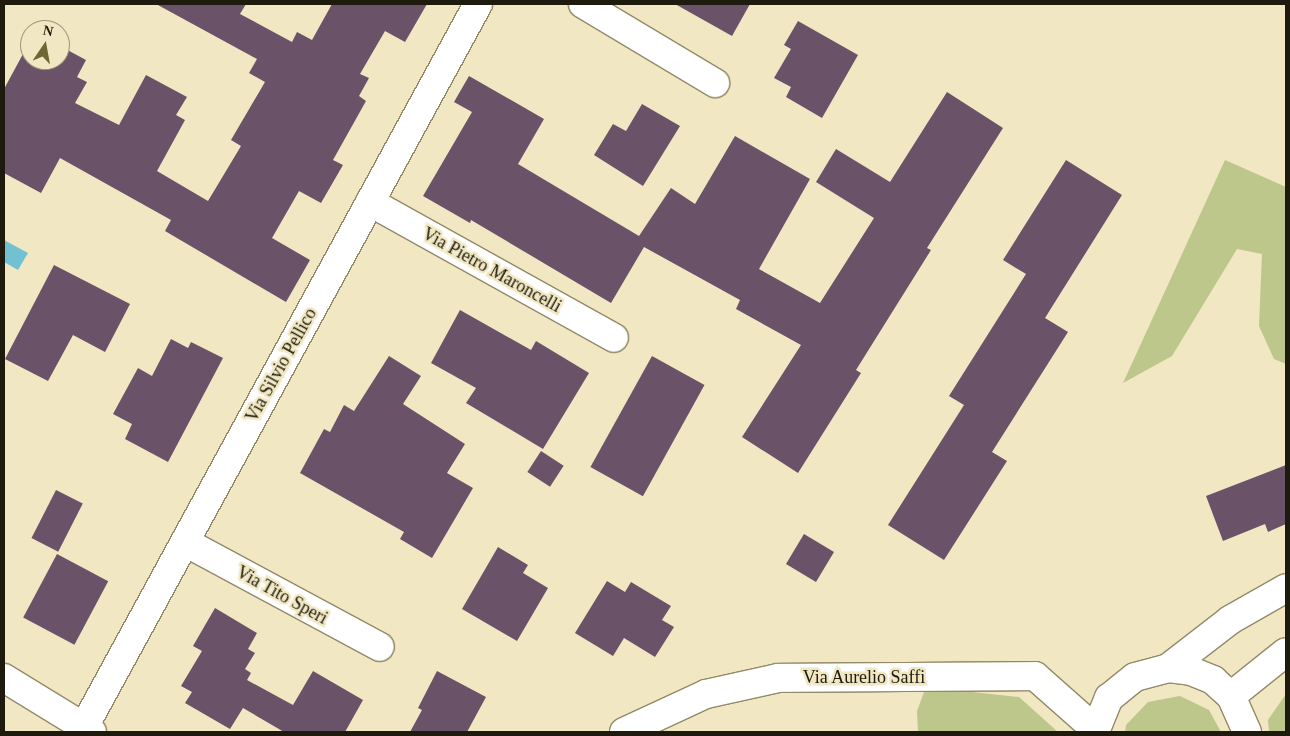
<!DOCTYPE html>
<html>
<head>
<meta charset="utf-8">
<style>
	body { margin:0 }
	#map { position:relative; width:1290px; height:736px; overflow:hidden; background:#f1e7c3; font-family:"Times New Roman",serif }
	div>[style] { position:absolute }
	.green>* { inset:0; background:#bdc68b }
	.water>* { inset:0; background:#71c1d3 }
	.building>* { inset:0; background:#6a5269; transform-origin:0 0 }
	.roads { filter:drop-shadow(1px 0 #928968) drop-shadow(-1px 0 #928968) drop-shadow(0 1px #928968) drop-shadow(0 -1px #928968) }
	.minor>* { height:28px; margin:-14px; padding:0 14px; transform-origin:14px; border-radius:14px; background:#fff }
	span { translate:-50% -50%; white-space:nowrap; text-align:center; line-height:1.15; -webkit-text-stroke:5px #f1e7c3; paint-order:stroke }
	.street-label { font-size:18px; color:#1e1b0e }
	.frame { position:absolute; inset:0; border:5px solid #1e1b0e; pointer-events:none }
	.north { position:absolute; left:20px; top:20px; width:50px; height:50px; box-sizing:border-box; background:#f1e7c3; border:1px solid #9d957b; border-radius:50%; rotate:12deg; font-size:14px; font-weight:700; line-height:20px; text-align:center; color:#1e1b0e }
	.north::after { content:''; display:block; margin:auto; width:18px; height:22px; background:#6e6633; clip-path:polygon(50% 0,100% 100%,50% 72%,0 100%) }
</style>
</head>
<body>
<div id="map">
	<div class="green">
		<div style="clip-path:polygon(1225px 160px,1286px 187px,1286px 364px,1274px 359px,1259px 326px,1262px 254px,1237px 249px,1172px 356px,1123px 383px)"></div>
		<div style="clip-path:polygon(926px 687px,1019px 697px,1058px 732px,918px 732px,917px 711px)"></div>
		<div style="clip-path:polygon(1286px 694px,1286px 732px,1269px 732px,1268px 720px)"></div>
		<div style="clip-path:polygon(1180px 696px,1209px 710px,1221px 732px,1125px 732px,1126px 725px,1148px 702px)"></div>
	</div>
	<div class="water">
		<div style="clip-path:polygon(4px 240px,28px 253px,18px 270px,4px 262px)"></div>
	</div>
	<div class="building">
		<div style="clip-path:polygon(156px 4px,246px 4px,240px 14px,292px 42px,297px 32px,312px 40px,332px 4px,427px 4px,405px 42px,385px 31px,360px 74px,369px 78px,359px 96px,366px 101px,333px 160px,343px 165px,321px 203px,299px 191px,272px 238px,310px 260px,286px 302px,165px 231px,171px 220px,60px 158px,41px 193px,4px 173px,4px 89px,30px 41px,30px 60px,60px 60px,60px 46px,86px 60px,77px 77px,87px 82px,75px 103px,119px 125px,146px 75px,187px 97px,176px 115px,185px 120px,157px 171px,208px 201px,241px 146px,231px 140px,265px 82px,249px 73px,257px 59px)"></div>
		<div style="clip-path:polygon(675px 4px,750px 4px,732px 36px)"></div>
		<div style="clip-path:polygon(798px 21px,858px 55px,822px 118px,786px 97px,791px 87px,774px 78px,791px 49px,784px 45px)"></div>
		<div style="clip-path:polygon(469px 76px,544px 119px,518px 164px,639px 236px,671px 188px,695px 204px,735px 136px,810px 179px,759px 269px,820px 303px,874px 218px,816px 182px,836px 149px,890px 182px,947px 92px,1003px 128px,927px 248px,931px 250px,856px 370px,861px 373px,798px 473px,742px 437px,801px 345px,736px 309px,740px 300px,644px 247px,611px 303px,471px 220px,470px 223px,423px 196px,472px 112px,454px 102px)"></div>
		<div style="clip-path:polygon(642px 104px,680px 126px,643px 186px,594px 155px,613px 124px,626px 131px)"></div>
		<div style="clip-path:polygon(1066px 160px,1122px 195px,1045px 318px,1068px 332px,992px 452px,1007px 461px,944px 560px,888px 525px,964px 405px,949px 396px,1026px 274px,1003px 260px)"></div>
		<div style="clip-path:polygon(54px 265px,130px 304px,105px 352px,73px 335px,48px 381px,5px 359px)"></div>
		<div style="clip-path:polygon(460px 310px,531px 350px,536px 341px,589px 373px,543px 449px,466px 403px,476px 388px,431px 363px)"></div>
		<div style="clip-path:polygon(171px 339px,188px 348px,191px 342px,223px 358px,168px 462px,125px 439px,132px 424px,113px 414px,138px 368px,152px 376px)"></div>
		<div style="clip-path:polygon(389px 356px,421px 376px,403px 404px,465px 444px,447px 473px,473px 488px,432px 558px,400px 539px,404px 532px,300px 473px,324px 429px,330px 432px,344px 405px,354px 411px)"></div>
		<div style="left:652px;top:356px;width:60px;height:127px;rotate:29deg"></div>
		<div style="left:541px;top:451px;width:27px;height:25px;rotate:33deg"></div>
		<div style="clip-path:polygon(1286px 465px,1286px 524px,1268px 532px,1265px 524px,1223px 541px,1206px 496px)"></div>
		<div style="left:56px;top:490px;width:30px;height:54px;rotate:27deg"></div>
		<div style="left:804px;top:534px;width:35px;height:35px;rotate:31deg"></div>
		<div style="clip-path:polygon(498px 547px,528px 565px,523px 573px,548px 588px,517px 641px,462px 609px)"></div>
		<div style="left:57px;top:554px;width:58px;height:72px;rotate:28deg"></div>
		<div style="clip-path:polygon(607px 581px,625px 592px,631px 582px,671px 606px,662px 620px,674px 627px,655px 657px,624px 638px,613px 656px,575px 633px)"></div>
		<div style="clip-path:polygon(215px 608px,257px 633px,248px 649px,255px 653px,245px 669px,251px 673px,247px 680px,293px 705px,313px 671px,363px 700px,345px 732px,284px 732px,243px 708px,230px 729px,185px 703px,192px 692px,181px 686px,202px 651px,193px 646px)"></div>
		<div style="clip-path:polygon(437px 671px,486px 697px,467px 732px,410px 732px,422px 710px,418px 708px)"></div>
	</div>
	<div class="roads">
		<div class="minor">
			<div style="left:583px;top:4px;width:154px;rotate:30.9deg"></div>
			<div style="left:370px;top:202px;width:279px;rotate:29.1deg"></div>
			<div style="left:185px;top:542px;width:221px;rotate:28.3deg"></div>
			<div style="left:1168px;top:668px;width:78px;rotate:-37.7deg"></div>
			<div style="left:1230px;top:620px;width:64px;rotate:-29.7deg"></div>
			<div style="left:4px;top:678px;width:103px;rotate:31.5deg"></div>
			<div style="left:1231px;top:696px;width:70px;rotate:-38.7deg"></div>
			<div style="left:84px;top:727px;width:823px;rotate:-61.41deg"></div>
			<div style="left:624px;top:732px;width:90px;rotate:-24.9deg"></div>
			<div style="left:706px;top:694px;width:74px;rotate:-12.5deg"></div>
			<div style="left:778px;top:678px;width:257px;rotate:-0.4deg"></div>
			<div style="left:1035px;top:676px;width:80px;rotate:41.5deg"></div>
			<div style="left:1095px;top:732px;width:37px;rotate:-68deg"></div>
			<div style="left:1109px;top:698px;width:33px;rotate:-39deg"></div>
			<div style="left:1135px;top:677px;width:34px;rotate:-15deg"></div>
			<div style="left:1168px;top:668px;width:23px;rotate:7deg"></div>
			<div style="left:1191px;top:671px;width:24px;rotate:22deg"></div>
			<div style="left:1213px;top:680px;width:24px;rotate:42deg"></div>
			<div style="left:1231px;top:696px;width:39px;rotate:66deg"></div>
		</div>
	</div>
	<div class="street-label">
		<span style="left:492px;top:270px;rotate:29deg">Via Pietro Maroncelli</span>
		<span style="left:281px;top:365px;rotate:-61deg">Via Silvio Pellico</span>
		<span style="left:282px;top:595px;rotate:29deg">Via Tito Speri</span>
		<span style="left:864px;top:677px">Via Aurelio Saffi</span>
	</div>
	<div class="frame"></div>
	<div class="north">N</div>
</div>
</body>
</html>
